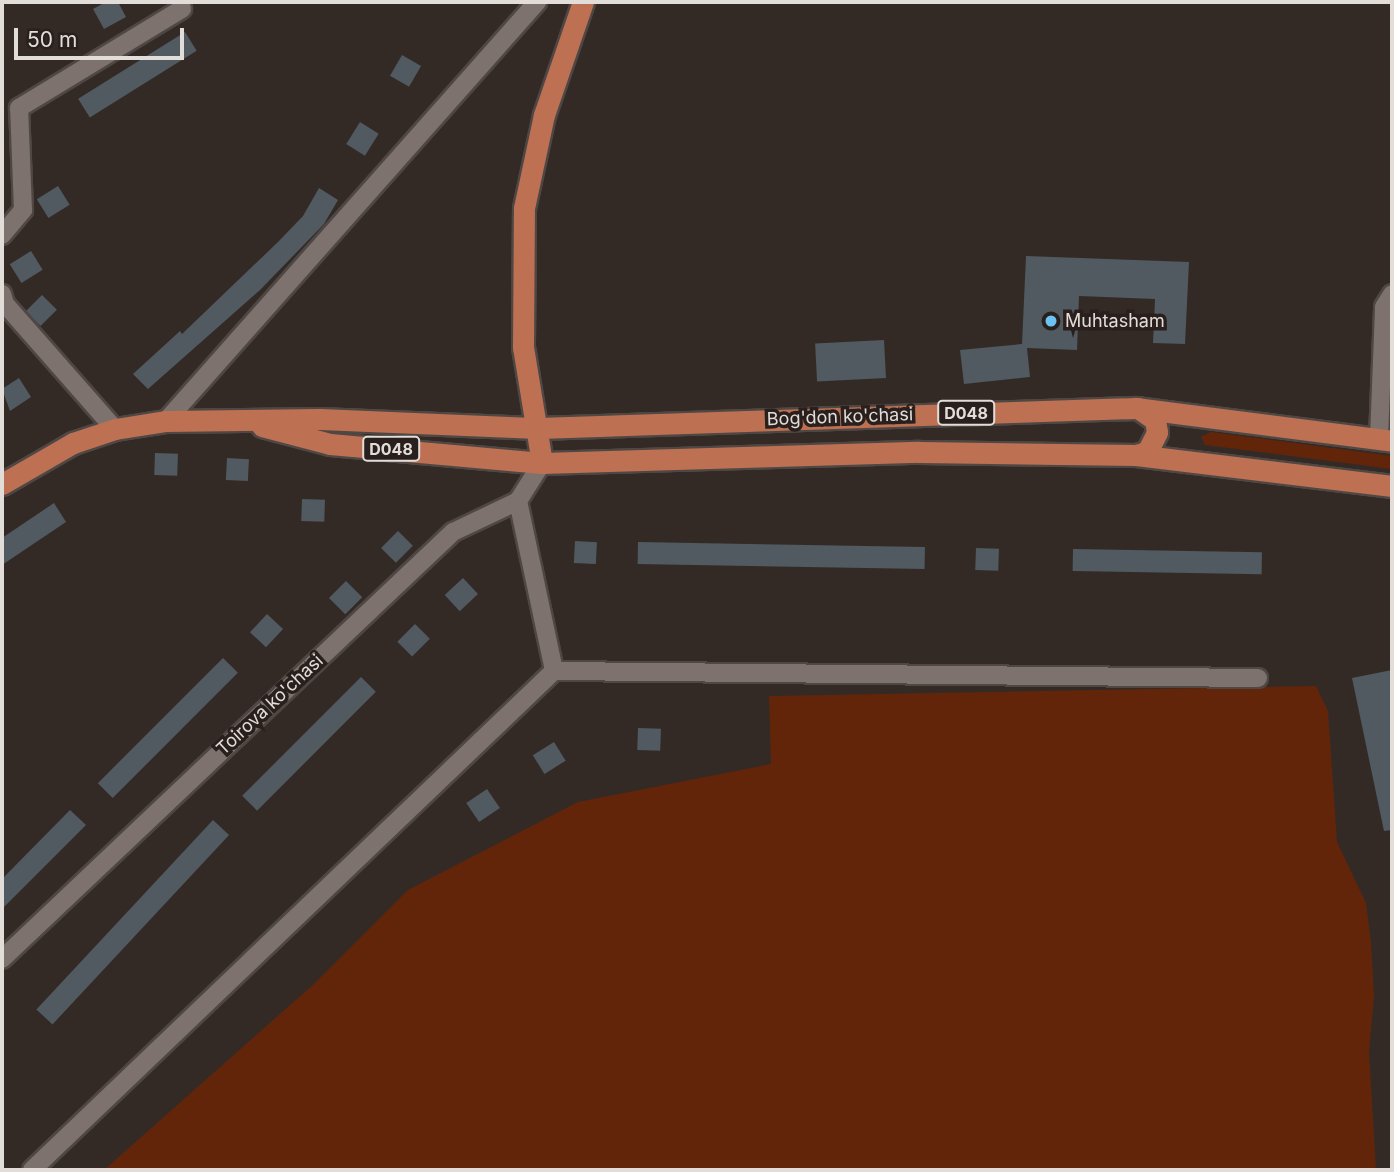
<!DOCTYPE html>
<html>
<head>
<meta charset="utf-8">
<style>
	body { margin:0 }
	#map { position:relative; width:1394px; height:1172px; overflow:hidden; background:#332a26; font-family:Inter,sans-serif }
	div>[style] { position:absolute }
	.green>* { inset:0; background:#632509 }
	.building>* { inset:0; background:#505a60; transform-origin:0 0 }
	.roads { filter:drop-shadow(2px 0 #4f4744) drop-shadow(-2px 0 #4f4744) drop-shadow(0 2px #4f4744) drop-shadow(0 -2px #4f4744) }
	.minor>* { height:18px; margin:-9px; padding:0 9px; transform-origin:9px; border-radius:9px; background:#7d726e }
	.primary>* { height:21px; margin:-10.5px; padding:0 10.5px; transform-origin:10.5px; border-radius:10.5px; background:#bd7152 }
	.dots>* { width:19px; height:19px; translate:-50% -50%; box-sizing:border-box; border:4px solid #29201d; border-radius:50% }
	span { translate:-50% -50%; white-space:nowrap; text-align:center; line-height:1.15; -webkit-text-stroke:7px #29201d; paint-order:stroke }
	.shield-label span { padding:2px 5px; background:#29201d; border:2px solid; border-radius:5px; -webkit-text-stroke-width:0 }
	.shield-label { font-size:16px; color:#e3ddda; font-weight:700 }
	.poi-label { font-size:18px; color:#e3ddda }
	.left { translate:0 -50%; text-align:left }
	.street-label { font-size:18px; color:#e3ddda }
	.frame { position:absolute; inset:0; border:4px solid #e3ddda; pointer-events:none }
	.scale { position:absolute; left:14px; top:28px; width:170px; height:32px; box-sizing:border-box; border:4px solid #e3ddda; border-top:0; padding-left:9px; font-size:21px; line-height:24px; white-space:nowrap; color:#e3ddda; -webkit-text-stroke:5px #29201d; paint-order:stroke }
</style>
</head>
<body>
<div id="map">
	<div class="green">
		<div style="clip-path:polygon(1211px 432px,1392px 456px,1392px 469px,1205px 445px,1201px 437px)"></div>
		<div style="clip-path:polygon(1316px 686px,1328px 711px,1337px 842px,1366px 903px,1371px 943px,1374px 995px,1369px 1052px,1376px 1170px,104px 1170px,315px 983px,408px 890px,578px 802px,771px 764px,769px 696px)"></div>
	</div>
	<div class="building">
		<div style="clip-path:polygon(106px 2px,118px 2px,126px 17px,104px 29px,93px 9px)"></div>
		<div style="left:185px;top:32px;width:22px;height:126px;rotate:58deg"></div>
		<div style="left:402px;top:55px;width:22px;height:24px;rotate:30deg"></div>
		<div style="left:360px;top:122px;width:22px;height:26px;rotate:32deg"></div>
		<div style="left:58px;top:186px;width:22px;height:25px;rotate:58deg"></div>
		<div style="clip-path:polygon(319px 188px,338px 200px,324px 224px,260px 290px,148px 389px,133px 374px,180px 331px,182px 334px,278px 242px,303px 216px)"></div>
		<div style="left:31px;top:251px;width:22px;height:25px;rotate:58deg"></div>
		<div style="clip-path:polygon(1026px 256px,1189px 262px,1185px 344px,1153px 343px,1155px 299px,1079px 296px,1077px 350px,1027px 348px,1030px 377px,964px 384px,960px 350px,1022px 344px)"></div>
		<div style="left:42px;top:295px;width:21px;height:23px;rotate:45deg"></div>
		<div style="left:884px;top:340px;width:38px;height:69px;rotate:87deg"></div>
		<div style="clip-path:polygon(19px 378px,31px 397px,10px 411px,2px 389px)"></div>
		<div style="left:155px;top:453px;width:23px;height:22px;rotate:2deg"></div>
		<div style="left:227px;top:458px;width:22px;height:22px;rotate:3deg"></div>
		<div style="left:302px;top:499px;width:23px;height:22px;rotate:2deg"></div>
		<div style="clip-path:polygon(54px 503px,66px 522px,2px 565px,2px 538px)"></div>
		<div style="left:398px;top:531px;width:21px;height:24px;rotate:45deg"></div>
		<div style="left:575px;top:541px;width:22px;height:22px;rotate:3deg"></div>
		<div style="left:638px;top:542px;width:287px;height:22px;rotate:1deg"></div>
		<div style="left:976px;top:548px;width:23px;height:22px;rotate:2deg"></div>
		<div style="left:1073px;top:549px;width:189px;height:22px;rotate:1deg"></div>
		<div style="left:463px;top:578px;width:22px;height:25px;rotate:47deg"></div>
		<div style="left:346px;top:581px;width:23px;height:24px;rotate:45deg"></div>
		<div style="left:267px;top:614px;width:22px;height:25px;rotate:43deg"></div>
		<div style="left:415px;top:624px;width:21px;height:25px;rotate:45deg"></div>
		<div style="left:223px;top:658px;width:21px;height:177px;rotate:45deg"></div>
		<div style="clip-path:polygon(1392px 670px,1392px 830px,1384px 831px,1352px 678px)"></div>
		<div style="left:361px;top:677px;width:21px;height:168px;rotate:45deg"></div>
		<div style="left:638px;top:728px;width:23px;height:22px;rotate:2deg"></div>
		<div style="left:554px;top:742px;width:22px;height:25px;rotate:58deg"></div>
		<div style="left:487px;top:789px;width:23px;height:25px;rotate:56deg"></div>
		<div style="clip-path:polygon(70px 810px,86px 825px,2px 909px,2px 879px)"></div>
		<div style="left:213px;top:820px;width:22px;height:259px;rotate:43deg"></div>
	</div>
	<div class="roads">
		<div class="minor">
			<div style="left:2px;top:235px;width:33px;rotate:-50deg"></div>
			<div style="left:23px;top:210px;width:102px;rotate:-92.2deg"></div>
			<div style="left:19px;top:108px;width:191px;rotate:-31.3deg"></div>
			<div style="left:2px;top:294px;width:10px;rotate:73deg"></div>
			<div style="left:5px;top:304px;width:167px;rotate:48.7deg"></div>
			<div style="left:166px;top:421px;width:560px;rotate:-48.48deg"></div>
			<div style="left:1379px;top:439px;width:132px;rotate:-87.8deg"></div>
			<div style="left:1384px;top:307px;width:15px;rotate:-58deg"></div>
			<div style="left:518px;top:501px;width:174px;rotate:78deg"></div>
			<div style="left:554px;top:671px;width:704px;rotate:0.57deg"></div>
			<div style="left:2px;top:959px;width:621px;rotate:-43.43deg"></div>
			<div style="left:453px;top:532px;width:72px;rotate:-25.5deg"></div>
			<div style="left:518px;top:501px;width:45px;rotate:-57.7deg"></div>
			<div style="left:32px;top:1170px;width:722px;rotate:-43.71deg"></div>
		</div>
		<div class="primary">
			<div style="left:262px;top:426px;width:70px;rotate:14.8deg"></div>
			<div style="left:330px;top:444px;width:213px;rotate:5.1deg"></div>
			<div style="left:542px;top:463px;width:377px;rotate:-1.7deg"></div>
			<div style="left:919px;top:452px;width:217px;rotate:0.8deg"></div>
			<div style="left:1136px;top:455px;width:258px;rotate:6.9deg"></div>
			<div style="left:1136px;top:455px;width:11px;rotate:-15deg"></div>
			<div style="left:1147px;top:452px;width:22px;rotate:-63deg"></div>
			<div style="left:1157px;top:432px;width:12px;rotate:-99deg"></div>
			<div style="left:1155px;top:420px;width:21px;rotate:-145deg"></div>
			<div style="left:542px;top:463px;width:118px;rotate:-99.3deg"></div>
			<div style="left:523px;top:347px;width:139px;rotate:-89.6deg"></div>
			<div style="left:524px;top:208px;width:95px;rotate:-77.9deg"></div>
			<div style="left:544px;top:115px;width:120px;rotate:-71deg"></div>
			<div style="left:2px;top:484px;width:82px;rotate:-30deg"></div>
			<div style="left:73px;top:443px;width:44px;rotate:-18.4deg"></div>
			<div style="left:115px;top:429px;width:52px;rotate:-8.9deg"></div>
			<div style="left:166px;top:421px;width:154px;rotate:-0.7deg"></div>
			<div style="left:320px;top:419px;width:218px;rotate:2.4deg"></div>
			<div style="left:538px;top:428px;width:598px;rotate:-1.92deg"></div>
			<div style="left:1136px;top:408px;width:258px;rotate:7.3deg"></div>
		</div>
	</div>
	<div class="dots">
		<div style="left:1051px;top:321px;background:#6cc3f2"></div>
	</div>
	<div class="shield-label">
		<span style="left:966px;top:413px">D048</span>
		<span style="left:391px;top:449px">D048</span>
	</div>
	<div class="poi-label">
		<span class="left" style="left:1065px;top:321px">Muhtasham</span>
	</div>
	<div class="street-label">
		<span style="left:840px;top:417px;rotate:-2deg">Bog'don ko'chasi</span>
		<span style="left:270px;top:705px;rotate:-43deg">Toirova ko'chasi</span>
	</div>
	<div class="frame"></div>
	<div class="scale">50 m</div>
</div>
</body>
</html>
